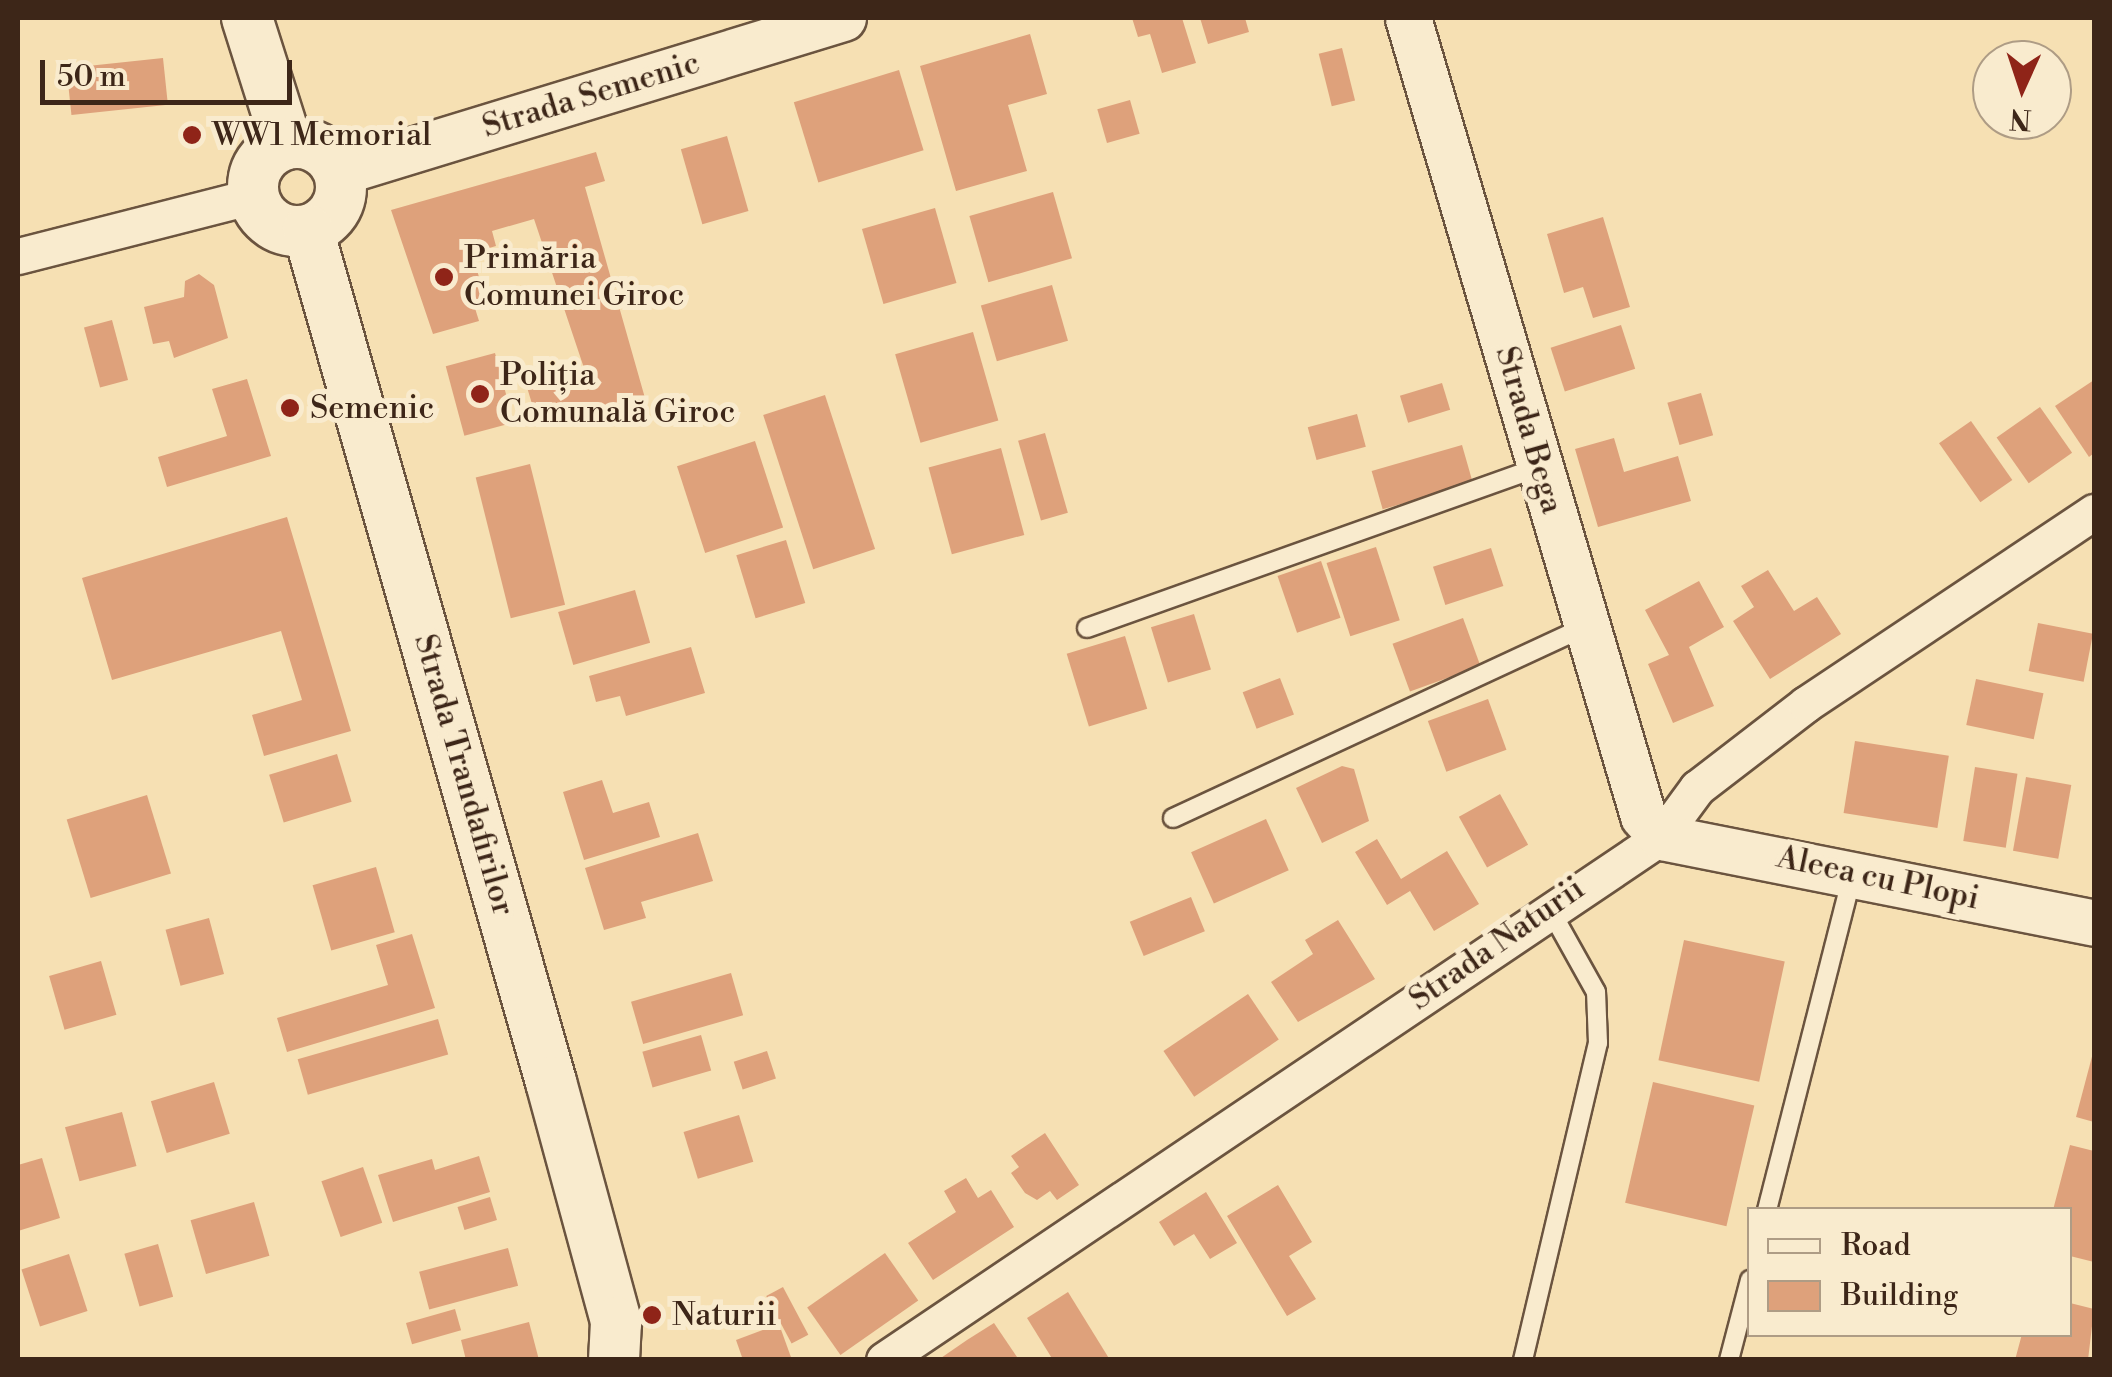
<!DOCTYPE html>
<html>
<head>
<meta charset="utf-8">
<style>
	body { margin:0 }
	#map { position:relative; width:2112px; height:1377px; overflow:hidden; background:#f6e0b3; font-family:"Libre Bodoni",serif }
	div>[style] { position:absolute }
	.building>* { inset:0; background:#dea17b; transform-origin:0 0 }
	.roads { filter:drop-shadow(2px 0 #6b543f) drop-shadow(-2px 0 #6b543f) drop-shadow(0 2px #6b543f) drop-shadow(0 -2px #6b543f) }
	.service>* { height:18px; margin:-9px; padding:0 9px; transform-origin:9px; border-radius:9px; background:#f9ebce }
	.minor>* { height:35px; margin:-17.5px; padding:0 17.5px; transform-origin:17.5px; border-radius:17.5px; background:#f9ebce }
	.tertiary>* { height:45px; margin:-22.5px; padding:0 22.5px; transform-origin:22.5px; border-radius:22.5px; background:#f9ebce }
	.secondary>* { height:50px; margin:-25px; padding:0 25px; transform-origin:25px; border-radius:25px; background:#f9ebce }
	.secondary>.ring { margin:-25px; padding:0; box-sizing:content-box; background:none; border:50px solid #f9ebce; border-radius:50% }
	.dots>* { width:28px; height:28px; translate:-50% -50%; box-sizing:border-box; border:5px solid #f9ebce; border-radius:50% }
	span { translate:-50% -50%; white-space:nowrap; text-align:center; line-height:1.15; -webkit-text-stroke:10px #f9ebce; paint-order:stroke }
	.street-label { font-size:32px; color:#3d2618 }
	.poi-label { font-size:32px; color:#3d2618 }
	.left { translate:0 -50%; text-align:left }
	.frame { position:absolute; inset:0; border:20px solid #3d2618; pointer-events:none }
	.legend { position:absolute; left:1747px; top:1207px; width:325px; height:130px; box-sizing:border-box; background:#f9ebce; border:2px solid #ae9c85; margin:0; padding:12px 18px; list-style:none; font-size:30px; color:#3d2618 }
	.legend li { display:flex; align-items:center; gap:20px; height:50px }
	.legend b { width:50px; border:2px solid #ae9c85 }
	.north { position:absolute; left:1972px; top:40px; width:100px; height:100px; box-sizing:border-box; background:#f9ebce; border:2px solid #ae9c85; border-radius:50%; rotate:183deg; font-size:28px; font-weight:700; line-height:40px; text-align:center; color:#3d2618 }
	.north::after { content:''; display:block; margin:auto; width:35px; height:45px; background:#8f2418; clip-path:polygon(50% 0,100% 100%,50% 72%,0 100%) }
	.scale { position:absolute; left:40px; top:60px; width:252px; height:45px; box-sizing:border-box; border:5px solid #3d2618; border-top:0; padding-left:12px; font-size:30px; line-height:35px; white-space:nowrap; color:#3d2618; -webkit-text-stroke:8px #f9ebce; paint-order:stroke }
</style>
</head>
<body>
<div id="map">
	<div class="building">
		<div style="clip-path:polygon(1132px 18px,1182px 18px,1196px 63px,1162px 73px,1150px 34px,1138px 37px)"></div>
		<div style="clip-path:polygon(1200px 18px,1245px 18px,1249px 32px,1208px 44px)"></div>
		<div style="clip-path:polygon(1030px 34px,1047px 94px,1008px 105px,1027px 171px,956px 191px,920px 66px)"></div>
		<div style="left:1342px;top:48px;width:54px;height:24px;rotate:76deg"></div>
		<div style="left:163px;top:58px;width:47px;height:97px;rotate:84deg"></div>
		<div style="left:899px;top:70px;width:84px;height:110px;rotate:73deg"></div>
		<div style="left:1130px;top:100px;width:35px;height:34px;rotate:74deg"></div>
		<div style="left:727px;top:136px;width:78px;height:48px;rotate:74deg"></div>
		<div style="clip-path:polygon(596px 152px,605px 181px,585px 187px,645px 398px,539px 427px,526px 384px,584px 368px,534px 219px,492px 231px,496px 246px,472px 253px,486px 301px,474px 305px,479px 321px,433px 334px,391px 210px)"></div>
		<div style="left:1053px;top:192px;width:69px;height:87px;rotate:74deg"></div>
		<div style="left:935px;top:208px;width:78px;height:76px;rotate:74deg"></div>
		<div style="clip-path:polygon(1603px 217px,1630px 307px,1593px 318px,1583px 287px,1564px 293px,1547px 234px)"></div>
		<div style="clip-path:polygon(199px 274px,214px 285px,228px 338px,174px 358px,169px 341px,153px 344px,144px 307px,184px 297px,185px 281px)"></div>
		<div style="left:1052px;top:285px;width:58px;height:74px;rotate:74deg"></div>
		<div style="left:112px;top:320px;width:62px;height:29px;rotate:75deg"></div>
		<div style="left:1621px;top:325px;width:46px;height:74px;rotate:72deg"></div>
		<div style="left:973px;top:332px;width:92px;height:81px;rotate:74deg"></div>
		<div style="left:495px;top:353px;width:72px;height:51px;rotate:75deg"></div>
		<div style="clip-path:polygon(247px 379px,271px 456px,167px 487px,158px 457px,227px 436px,212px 389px)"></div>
		<div style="clip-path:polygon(2094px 380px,2094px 453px,2089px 457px,2055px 406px)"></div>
		<div style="left:1442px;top:383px;width:28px;height:44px;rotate:73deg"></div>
		<div style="left:1701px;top:393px;width:44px;height:35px;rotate:74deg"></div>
		<div style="left:825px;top:395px;width:162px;height:65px;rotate:72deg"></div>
		<div style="left:2040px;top:407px;width:56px;height:53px;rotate:55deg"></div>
		<div style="left:1357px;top:414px;width:34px;height:51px;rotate:75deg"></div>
		<div style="left:1971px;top:421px;width:72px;height:39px;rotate:55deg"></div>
		<div style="left:1045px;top:433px;width:83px;height:28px;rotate:74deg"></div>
		<div style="clip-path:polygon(1614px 438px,1624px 472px,1678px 456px,1691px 501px,1598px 527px,1575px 449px)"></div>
		<div style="left:755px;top:441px;width:91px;height:82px;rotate:72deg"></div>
		<div style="left:1462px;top:445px;width:40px;height:94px;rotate:74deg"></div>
		<div style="left:1001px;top:448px;width:90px;height:75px;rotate:75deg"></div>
		<div style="left:530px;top:464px;width:145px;height:56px;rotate:76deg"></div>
		<div style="clip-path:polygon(287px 517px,351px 731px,264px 756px,252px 715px,302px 700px,281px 631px,112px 680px,82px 578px)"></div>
		<div style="left:786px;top:540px;width:66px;height:52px;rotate:73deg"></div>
		<div style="left:1376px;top:547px;width:77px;height:52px;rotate:72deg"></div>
		<div style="left:1491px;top:548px;width:40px;height:61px;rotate:72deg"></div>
		<div style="left:1321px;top:561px;width:60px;height:46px;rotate:71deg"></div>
		<div style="clip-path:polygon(1768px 570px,1794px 611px,1817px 597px,1841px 634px,1770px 679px,1733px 621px,1754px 607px,1741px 586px)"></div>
		<div style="clip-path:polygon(1699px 581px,1724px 627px,1689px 647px,1714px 706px,1673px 723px,1648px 664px,1669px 655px,1645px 610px)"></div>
		<div style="left:635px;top:590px;width:55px;height:80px;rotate:74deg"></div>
		<div style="left:1194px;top:614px;width:58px;height:45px;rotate:73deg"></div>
		<div style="left:1463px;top:618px;width:51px;height:75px;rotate:70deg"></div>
		<div style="left:2038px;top:623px;width:56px;height:49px;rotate:11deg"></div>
		<div style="left:1125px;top:636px;width:76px;height:61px;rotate:73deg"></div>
		<div style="clip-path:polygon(691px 647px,705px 693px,626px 716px,620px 696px,596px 702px,589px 676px)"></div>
		<div style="left:1280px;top:678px;width:39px;height:40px;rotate:69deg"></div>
		<div style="left:1976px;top:679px;width:69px;height:47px;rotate:12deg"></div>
		<div style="left:1488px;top:699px;width:54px;height:64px;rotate:70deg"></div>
		<div style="left:1855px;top:741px;width:95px;height:73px;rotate:9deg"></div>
		<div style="left:337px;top:754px;width:50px;height:71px;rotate:73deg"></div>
		<div style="clip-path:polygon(1342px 766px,1354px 769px,1369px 821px,1322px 843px,1296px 788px)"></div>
		<div style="left:1975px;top:767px;width:43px;height:75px;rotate:9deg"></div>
		<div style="left:2026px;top:777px;width:46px;height:75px;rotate:10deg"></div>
		<div style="clip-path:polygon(602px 780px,613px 813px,649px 802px,660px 837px,584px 860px,563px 792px)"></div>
		<div style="left:1500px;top:794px;width:58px;height:47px;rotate:61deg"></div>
		<div style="left:147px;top:795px;width:82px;height:84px;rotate:73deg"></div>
		<div style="left:1266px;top:819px;width:56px;height:82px;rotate:66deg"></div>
		<div style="clip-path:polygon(698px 833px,713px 881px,641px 902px,646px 918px,604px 930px,585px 868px)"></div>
		<div style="clip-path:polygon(1377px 839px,1401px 879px,1447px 851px,1479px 904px,1434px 931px,1410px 891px,1387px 905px,1355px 852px)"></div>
		<div style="left:376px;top:867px;width:68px;height:66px;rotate:74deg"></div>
		<div style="left:1191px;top:897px;width:37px;height:66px;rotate:68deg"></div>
		<div style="left:209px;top:918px;width:58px;height:45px;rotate:75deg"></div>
		<div style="clip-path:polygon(1338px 920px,1375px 979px,1298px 1022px,1271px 982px,1313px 954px,1305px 940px)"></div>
		<div style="clip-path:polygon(412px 934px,435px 1008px,287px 1052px,277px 1018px,388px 985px,376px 945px)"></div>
		<div style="left:1684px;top:940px;width:103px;height:123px;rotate:12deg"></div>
		<div style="left:101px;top:961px;width:56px;height:54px;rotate:74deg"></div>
		<div style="left:731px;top:973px;width:44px;height:104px;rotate:74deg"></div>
		<div style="left:1248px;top:994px;width:55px;height:102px;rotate:56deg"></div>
		<div style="left:438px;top:1019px;width:37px;height:146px;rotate:74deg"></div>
		<div style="left:701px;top:1035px;width:37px;height:61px;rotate:74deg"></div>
		<div style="clip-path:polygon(2094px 1049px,2094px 1122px,2076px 1117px)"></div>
		<div style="left:767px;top:1051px;width:29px;height:35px;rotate:72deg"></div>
		<div style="left:214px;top:1082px;width:54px;height:66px;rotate:73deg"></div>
		<div style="left:1653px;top:1082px;width:104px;height:124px;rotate:13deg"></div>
		<div style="left:122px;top:1112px;width:56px;height:59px;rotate:75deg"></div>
		<div style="left:739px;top:1115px;width:49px;height:58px;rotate:73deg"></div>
		<div style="clip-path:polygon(1045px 1133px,1079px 1185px,1057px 1200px,1050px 1191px,1037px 1200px,1025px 1193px,1011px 1173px,1019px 1167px,1011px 1156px)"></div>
		<div style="clip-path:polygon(2070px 1145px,2094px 1151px,2094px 1262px,2070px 1256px,2070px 1210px,2053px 1210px)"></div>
		<div style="clip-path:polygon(479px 1156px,490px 1192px,393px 1222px,378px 1175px,432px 1159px,435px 1170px)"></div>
		<div style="clip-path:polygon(42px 1158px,60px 1218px,18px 1231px,18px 1165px)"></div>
		<div style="left:363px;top:1167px;width:59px;height:44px;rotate:71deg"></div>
		<div style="clip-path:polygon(966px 1178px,978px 1198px,991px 1190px,1014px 1227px,933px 1280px,908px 1243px,956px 1212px,944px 1191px)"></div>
		<div style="clip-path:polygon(1278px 1185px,1312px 1242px,1289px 1256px,1316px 1299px,1287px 1316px,1227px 1216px)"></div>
		<div style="clip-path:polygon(1206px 1192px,1237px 1243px,1210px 1259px,1194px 1234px,1174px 1246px,1159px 1222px)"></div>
		<div style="left:490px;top:1197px;width:24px;height:34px;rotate:73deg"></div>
		<div style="left:254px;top:1202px;width:56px;height:66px;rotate:74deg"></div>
		<div style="left:158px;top:1244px;width:55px;height:35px;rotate:74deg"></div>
		<div style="left:508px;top:1248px;width:39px;height:92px;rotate:75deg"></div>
		<div style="left:885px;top:1253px;width:58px;height:95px;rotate:55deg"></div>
		<div style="left:69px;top:1254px;width:60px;height:50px;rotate:72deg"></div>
		<div style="left:783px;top:1287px;width:54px;height:19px;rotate:62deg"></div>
		<div style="clip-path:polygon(1068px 1292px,1110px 1360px,1053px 1360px,1027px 1318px)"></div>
		<div style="clip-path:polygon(2070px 1303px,2094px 1309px,2088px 1360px,2015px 1360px,2022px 1334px,2070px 1334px)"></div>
		<div style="left:455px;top:1309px;width:22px;height:51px;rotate:74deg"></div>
		<div style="clip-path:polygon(529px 1322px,539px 1360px,466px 1360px,461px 1340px)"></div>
		<div style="clip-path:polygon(994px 1323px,1019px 1360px,938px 1360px,967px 1340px)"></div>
		<div style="clip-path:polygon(779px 1324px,792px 1360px,743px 1360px,736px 1340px)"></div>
	</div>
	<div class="roads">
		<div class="service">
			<div style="left:1087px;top:628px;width:480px;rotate:-19.6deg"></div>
			<div style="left:1173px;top:818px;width:454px;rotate:-24.9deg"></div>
			<div style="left:1767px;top:1210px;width:344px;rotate:-75.7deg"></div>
			<div style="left:1523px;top:1360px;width:326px;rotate:-76.7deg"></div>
			<div style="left:1598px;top:1043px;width:51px;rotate:-92.2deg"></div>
			<div style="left:1596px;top:992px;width:96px;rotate:-119.2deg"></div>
			<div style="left:1729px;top:1360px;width:83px;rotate:-75.3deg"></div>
		</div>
		<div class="minor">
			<div style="left:18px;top:256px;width:244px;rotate:-14.3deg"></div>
			<div style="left:884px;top:1360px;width:937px;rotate:-33.94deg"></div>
			<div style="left:1661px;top:837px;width:61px;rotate:-53.7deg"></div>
			<div style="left:1697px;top:788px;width:138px;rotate:-37.6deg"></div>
			<div style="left:1806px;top:704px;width:346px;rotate:-33.7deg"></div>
		</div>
		<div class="tertiary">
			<div style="left:1408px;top:18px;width:832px;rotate:73.59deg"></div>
			<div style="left:1643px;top:816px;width:28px;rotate:49deg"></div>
			<div style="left:1661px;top:837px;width:441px;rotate:11.2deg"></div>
			<div style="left:340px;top:172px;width:526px;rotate:-17.02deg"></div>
		</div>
		<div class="secondary">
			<div style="left:247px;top:18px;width:132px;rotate:72.4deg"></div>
			<div class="ring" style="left:253px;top:143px;width:38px;height:38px"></div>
			<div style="left:308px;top:230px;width:886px;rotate:74.08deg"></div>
			<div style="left:551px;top:1082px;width:249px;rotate:74.8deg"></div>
			<div style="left:616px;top:1322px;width:38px;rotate:93deg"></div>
		</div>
	</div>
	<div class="dots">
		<div style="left:192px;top:135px;background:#8f2418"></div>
		<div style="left:444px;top:277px;background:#8f2418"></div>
		<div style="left:480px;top:394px;background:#8f2418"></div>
		<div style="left:290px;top:408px;background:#8f2418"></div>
		<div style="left:652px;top:1315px;background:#8f2418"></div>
	</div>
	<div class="street-label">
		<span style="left:591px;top:95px;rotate:-17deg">Strada Semenic</span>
		<span style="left:1529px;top:430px;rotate:74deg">Strada Bega</span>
		<span style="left:464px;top:775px;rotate:74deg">Strada Trandafirilor</span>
		<span style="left:1878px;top:878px;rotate:12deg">Aleea cu Plopi</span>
		<span style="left:1497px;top:944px;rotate:-35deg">Strada Naturii</span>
	</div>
	<div class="poi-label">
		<span class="left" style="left:212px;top:135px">WW1 Memorial</span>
		<span class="left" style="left:464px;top:277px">Primăria<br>Comunei Giroc</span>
		<span class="left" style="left:500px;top:394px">Poliția<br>Comunală Giroc</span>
		<span class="left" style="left:310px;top:408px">Semenic</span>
		<span class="left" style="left:672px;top:1315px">Naturii</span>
	</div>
	<div class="frame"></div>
	<ul class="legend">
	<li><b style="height:12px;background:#f9ebce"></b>Road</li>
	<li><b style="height:28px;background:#dea17b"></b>Building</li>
	</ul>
	<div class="north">N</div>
	<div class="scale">50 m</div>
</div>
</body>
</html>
